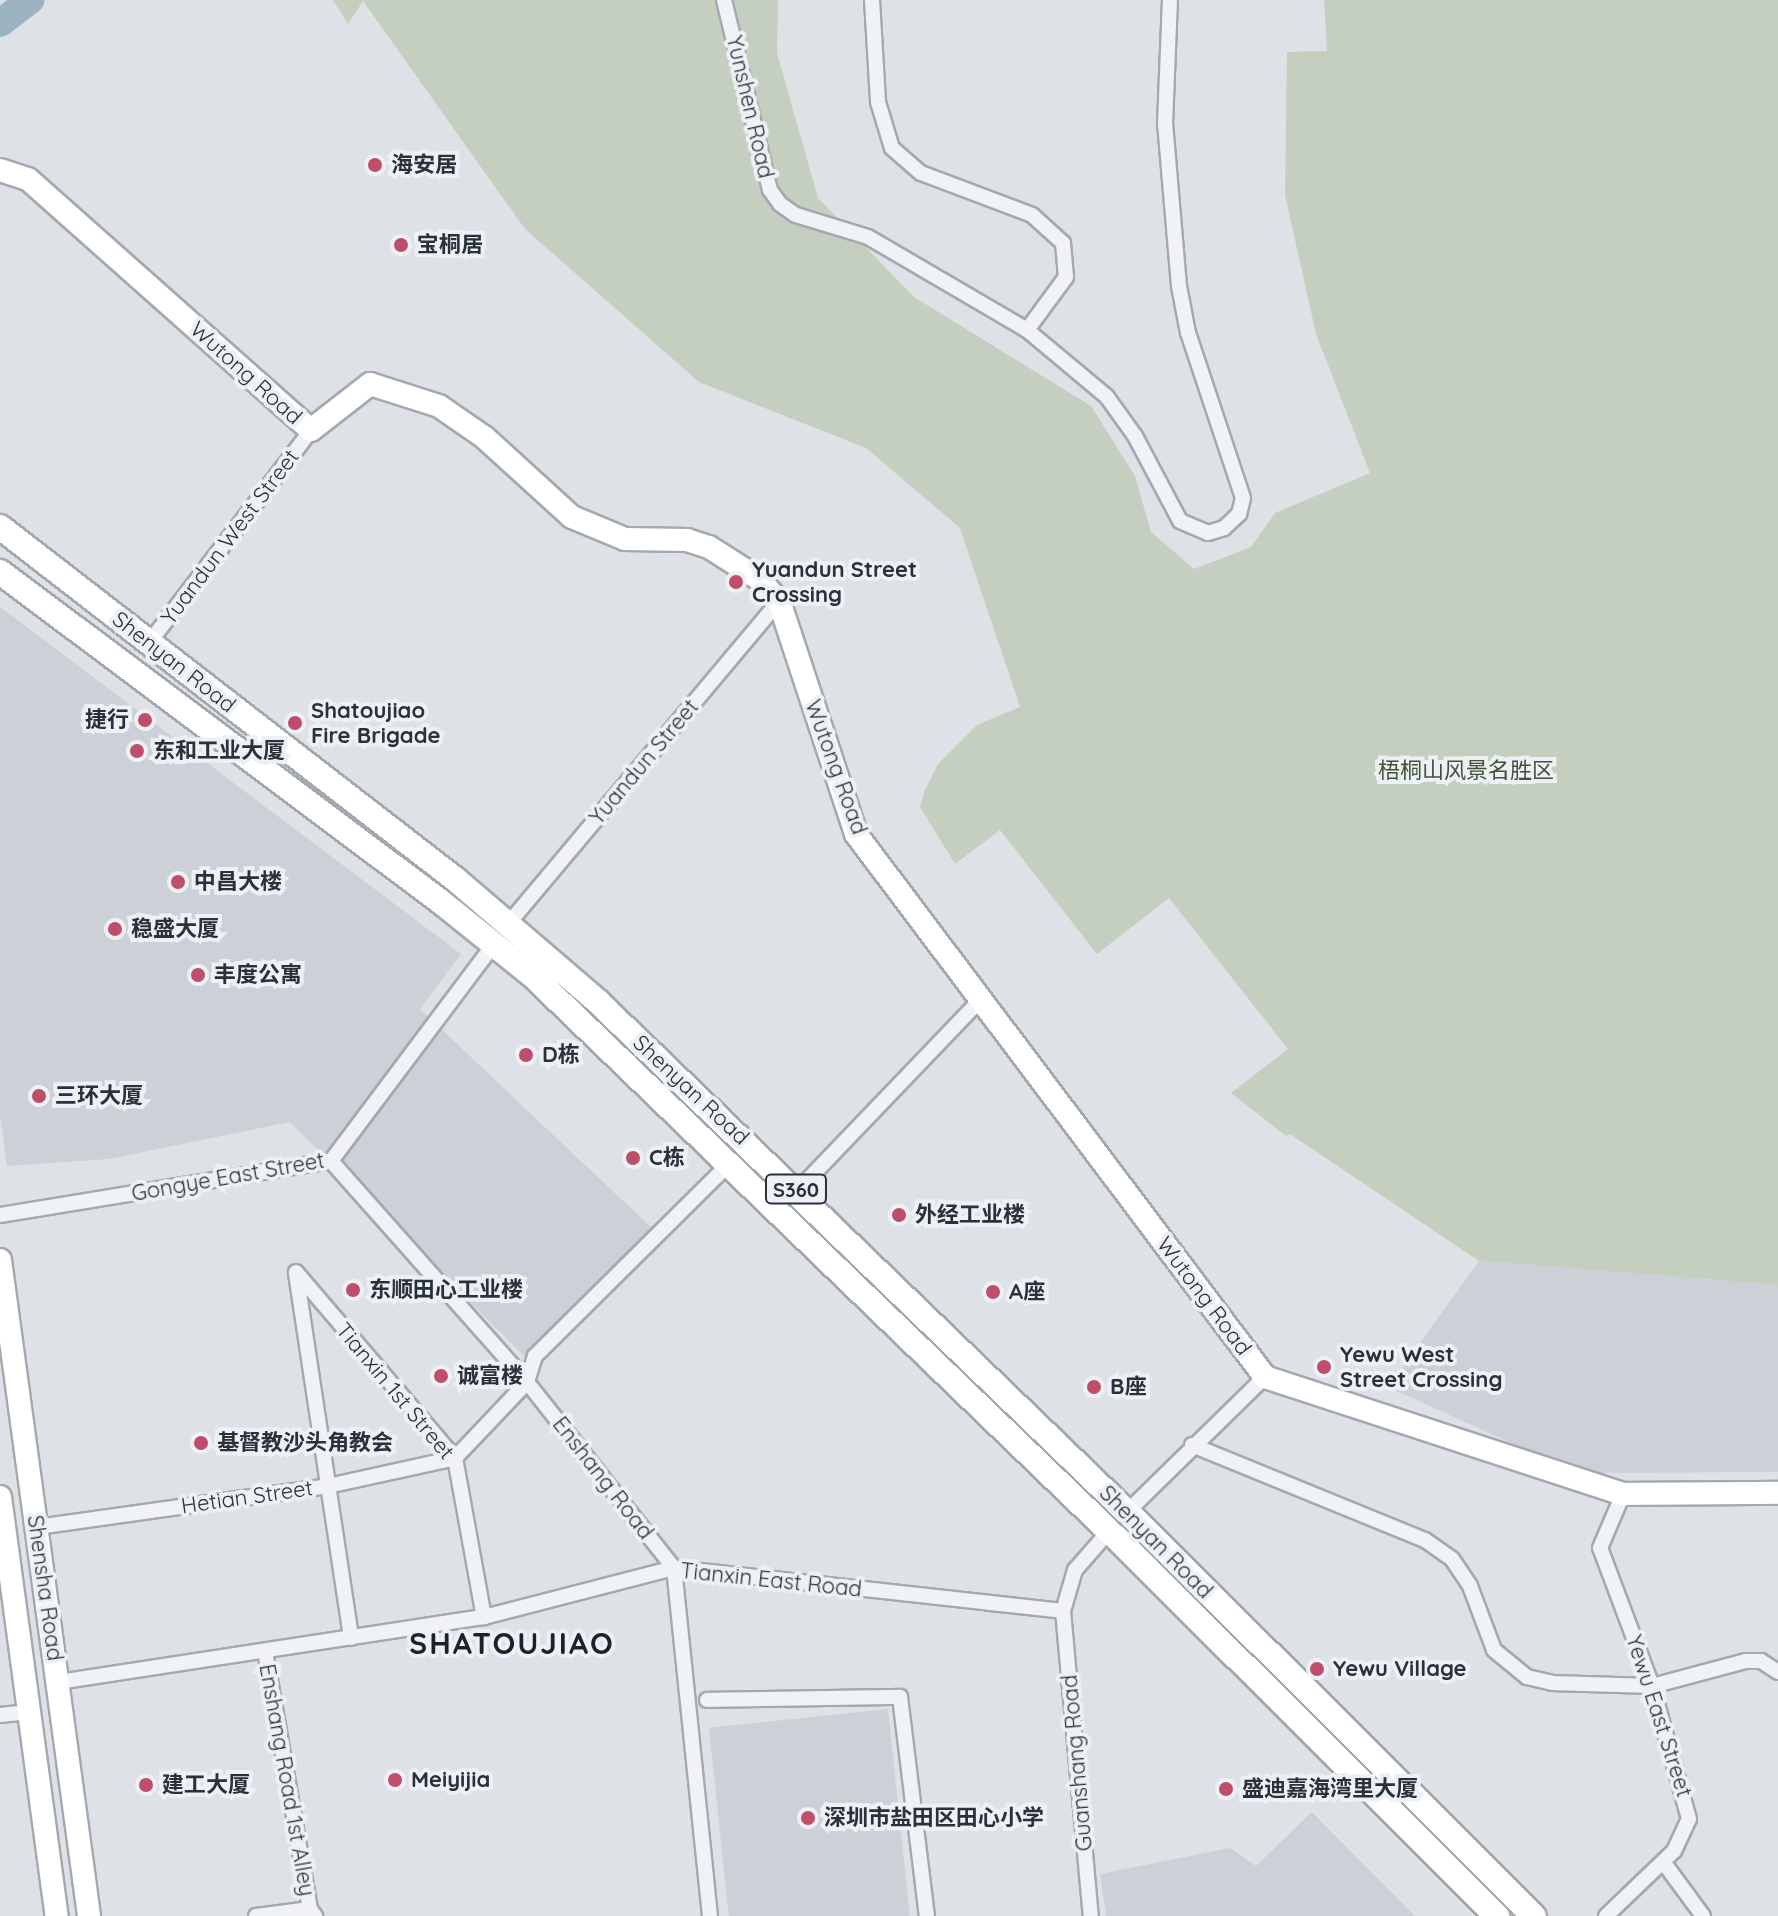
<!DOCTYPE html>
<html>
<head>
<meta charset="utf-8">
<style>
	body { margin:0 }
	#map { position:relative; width:1778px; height:1916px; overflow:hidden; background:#dee2e6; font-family:Quicksand,"Noto Sans SC",sans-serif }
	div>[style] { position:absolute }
	.built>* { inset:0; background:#ccd1d7; transform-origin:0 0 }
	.green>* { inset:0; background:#c5cfc0 }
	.river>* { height:28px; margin:-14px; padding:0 14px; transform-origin:14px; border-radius:14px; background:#9cb3c2 }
	.roads { filter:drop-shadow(2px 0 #a4a9af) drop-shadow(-2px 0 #a4a9af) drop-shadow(0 2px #a4a9af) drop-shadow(0 -2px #a4a9af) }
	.street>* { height:14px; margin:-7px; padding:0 7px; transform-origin:7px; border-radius:7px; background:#f0f2f5 }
	.secondary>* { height:22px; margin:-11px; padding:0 11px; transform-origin:11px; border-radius:11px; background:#fff }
	.primary>* { height:24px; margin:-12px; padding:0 12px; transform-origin:12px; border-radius:12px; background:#fff }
	.dots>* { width:22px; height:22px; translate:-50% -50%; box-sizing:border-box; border:4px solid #edf0f4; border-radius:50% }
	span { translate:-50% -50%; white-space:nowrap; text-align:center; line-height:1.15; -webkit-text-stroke:8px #edf0f4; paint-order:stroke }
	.shield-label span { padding:2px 6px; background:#edf0f4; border:2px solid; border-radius:6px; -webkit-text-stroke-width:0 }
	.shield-label { font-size:20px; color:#29313b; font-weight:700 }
	.street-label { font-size:22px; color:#29313b }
	.poi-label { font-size:22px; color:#29313b; font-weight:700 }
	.left { translate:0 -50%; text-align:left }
	.right { translate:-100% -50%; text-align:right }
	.park-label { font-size:22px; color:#405537 }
	.district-label { font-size:30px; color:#1b222c; font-weight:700; letter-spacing:2px }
</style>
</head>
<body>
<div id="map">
	<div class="built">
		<div style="clip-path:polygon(0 607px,461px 954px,420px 1009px,655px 1231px,526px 1358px,290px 1122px,109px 1159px,7px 1166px,0 1115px)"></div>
		<div style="clip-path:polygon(1479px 1261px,1778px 1285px,1778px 1472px,1577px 1473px,1388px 1387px)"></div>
		<div style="left:888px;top:1709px;width:208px;height:180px;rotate:84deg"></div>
		<div style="clip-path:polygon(1312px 1812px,1415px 1916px,1106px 1916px,1100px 1874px,1230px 1848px,1256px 1866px)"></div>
	</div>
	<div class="green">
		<div style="clip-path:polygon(333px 0,778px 0,777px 53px,818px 198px,914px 297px,1091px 406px,1135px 476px,1151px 532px,1194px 569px,1251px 547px,1275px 513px,1370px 473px,1316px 334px,1285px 195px,1287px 52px,1327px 51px,1324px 0,1778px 0,1778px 1285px,1479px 1261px,1290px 1134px,1286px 1136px,1231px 1093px,1288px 1049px,1169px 898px,1097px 954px,1000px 830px,955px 864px,920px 807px,925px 790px,938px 764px,977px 725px,1020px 707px,960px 528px,866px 448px,699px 382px,525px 229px,363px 1px,348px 24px)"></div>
	</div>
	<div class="river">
		<div style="left:0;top:23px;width:38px;rotate:-37deg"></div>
	</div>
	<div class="roads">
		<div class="street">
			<div style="left:724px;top:0;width:195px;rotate:76.4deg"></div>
			<div style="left:770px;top:190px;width:17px;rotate:54deg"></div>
			<div style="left:780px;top:204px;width:19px;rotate:35deg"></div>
			<div style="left:796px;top:215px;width:75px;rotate:17deg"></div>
			<div style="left:868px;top:237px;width:184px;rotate:30.3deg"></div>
			<div style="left:1027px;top:330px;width:104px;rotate:39.9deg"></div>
			<div style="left:1107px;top:397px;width:48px;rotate:54.3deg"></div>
			<div style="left:1135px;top:436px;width:96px;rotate:62.1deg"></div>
			<div style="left:1180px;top:521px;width:30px;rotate:23deg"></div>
			<div style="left:1208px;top:533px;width:17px;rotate:-17deg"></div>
			<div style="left:1224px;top:528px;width:21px;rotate:-43deg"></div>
			<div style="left:1239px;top:514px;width:16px;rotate:-76deg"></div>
			<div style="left:1243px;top:498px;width:174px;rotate:-108.4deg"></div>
			<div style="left:1188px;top:333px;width:48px;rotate:-100.8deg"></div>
			<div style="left:1179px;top:286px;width:163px;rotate:-94.9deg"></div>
			<div style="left:1165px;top:124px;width:124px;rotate:-87.7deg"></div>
			<div style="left:872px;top:0;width:102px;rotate:86.6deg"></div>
			<div style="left:878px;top:102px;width:48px;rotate:73.1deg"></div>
			<div style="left:892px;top:148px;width:38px;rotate:41deg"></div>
			<div style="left:921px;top:173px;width:119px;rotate:20.7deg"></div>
			<div style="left:1032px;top:215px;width:42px;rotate:42.1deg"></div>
			<div style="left:1063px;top:243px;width:34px;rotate:85deg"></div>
			<div style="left:1066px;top:277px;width:66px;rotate:126.3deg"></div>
			<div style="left:149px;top:643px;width:268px;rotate:-52.7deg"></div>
			<div style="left:509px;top:923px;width:420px;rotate:-50deg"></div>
			<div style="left:331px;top:1161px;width:295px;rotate:48.4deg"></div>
			<div style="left:527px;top:1382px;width:237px;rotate:51.7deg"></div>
			<div style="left:674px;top:1568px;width:350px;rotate:84.1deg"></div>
			<div style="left:797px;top:1191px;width:267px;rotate:-46.2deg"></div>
			<div style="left:0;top:1215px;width:335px;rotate:-9.3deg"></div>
			<div style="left:331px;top:1161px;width:271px;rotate:-53.1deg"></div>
			<div style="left:296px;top:1272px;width:245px;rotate:49.5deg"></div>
			<div style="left:455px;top:1458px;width:162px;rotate:79.7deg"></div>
			<div style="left:296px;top:1273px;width:369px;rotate:81.4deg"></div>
			<div style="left:1192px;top:1445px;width:252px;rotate:22.2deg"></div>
			<div style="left:1425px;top:1540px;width:33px;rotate:35deg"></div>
			<div style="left:1452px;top:1559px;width:32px;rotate:56deg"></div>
			<div style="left:1470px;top:1586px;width:68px;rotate:69.4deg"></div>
			<div style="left:1494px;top:1650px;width:43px;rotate:39.3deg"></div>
			<div style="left:1527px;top:1677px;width:26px;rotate:13deg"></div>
			<div style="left:1552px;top:1683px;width:100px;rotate:1.7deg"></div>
			<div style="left:1652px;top:1686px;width:97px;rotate:-14.9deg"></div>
			<div style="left:1746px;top:1661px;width:15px"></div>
			<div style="left:1761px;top:1661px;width:20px;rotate:33deg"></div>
			<div style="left:1127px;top:1512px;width:193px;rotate:-44.4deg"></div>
			<div style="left:37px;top:1527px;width:294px;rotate:-8deg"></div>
			<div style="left:328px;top:1486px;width:130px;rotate:-12.4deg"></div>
			<div style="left:455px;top:1458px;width:105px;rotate:-46.5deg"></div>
			<div style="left:527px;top:1382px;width:27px;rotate:-73deg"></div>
			<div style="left:535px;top:1356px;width:274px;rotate:-44.7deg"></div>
			<div style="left:1063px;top:1611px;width:306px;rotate:84.8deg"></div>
			<div style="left:265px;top:1651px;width:262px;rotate:80.1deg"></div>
			<div style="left:310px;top:1909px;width:9px;rotate:54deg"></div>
			<div style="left:58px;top:1682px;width:431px;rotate:-8.7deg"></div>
			<div style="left:484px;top:1617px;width:196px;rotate:-14.5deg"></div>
			<div style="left:674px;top:1568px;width:391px;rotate:6.3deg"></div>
			<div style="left:1063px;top:1611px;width:43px;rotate:-73.7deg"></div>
			<div style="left:1075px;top:1570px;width:52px;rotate:-48.9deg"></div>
			<div style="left:707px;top:1700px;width:193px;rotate:-0.9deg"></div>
			<div style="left:900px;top:1697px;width:221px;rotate:83deg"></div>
			<div style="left:0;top:1715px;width:29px;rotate:-6deg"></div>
			<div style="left:1664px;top:1863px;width:66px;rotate:53.7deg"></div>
			<div style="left:256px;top:1916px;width:54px;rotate:-7.4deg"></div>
			<div style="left:1606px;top:1916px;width:94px;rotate:-43.7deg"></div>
			<div style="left:1674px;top:1851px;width:35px;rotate:-65deg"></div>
			<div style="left:1689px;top:1819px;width:138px;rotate:-105.5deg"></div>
			<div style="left:1652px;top:1686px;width:147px;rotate:-110.6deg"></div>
			<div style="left:1600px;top:1548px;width:59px;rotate:-66.9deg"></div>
		</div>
		<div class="secondary">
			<div style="left:0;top:170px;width:29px;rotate:18deg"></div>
			<div style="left:28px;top:179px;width:378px;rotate:41.6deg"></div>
			<div style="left:311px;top:430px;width:75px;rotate:-37.9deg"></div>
			<div style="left:370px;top:384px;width:72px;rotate:17.7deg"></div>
			<div style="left:439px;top:406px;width:55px;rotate:34.6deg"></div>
			<div style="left:484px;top:437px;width:119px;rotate:42.3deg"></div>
			<div style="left:572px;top:517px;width:57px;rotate:22.5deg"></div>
			<div style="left:625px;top:539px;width:62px;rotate:0.9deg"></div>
			<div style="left:687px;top:540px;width:23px;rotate:18deg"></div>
			<div style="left:709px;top:547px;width:59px;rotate:32.6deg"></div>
			<div style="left:759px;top:579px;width:30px;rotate:48deg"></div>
			<div style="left:779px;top:601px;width:245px;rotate:71.7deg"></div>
			<div style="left:856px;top:834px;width:680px;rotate:53.01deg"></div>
			<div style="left:1265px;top:1377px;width:377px;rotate:18.1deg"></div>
			<div style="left:1623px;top:1494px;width:155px;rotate:-0.4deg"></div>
			<div style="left:0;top:1260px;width:662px;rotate:82.27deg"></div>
			<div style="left:0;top:1497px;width:423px;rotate:82.3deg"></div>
		</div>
		<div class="primary">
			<div style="left:0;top:527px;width:575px;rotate:37.73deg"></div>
			<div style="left:455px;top:879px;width:184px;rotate:40.6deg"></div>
			<div style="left:595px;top:999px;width:739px;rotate:43.96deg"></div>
			<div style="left:1127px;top:1512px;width:573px;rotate:44.79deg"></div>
			<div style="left:0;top:572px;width:551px;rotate:36.81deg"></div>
			<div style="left:441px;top:902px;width:118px;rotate:38.8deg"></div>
			<div style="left:533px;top:976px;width:800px;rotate:43.94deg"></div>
			<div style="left:1109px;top:1531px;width:547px;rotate:44.78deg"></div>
		</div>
	</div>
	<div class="dots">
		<div style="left:375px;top:165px;background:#bf4e6b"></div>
		<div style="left:401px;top:245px;background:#bf4e6b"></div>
		<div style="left:736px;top:582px;background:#bf4e6b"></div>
		<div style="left:145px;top:720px;background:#bf4e6b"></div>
		<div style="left:295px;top:723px;background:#bf4e6b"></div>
		<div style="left:137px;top:751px;background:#bf4e6b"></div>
		<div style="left:178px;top:882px;background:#bf4e6b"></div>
		<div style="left:115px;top:929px;background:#bf4e6b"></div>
		<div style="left:198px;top:975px;background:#bf4e6b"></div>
		<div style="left:526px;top:1055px;background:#bf4e6b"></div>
		<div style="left:39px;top:1096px;background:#bf4e6b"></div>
		<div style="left:633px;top:1158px;background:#bf4e6b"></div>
		<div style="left:899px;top:1215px;background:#bf4e6b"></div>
		<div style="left:353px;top:1290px;background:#bf4e6b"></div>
		<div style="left:993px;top:1292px;background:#bf4e6b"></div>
		<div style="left:1324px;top:1367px;background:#bf4e6b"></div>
		<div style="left:441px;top:1376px;background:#bf4e6b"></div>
		<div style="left:1094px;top:1387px;background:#bf4e6b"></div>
		<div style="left:201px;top:1443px;background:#bf4e6b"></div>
		<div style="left:1317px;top:1669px;background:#bf4e6b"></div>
		<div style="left:395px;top:1780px;background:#bf4e6b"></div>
		<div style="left:146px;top:1785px;background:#bf4e6b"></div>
		<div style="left:1226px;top:1789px;background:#bf4e6b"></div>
		<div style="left:808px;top:1818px;background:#bf4e6b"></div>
	</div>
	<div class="shield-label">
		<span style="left:796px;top:1189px">S360</span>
	</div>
	<div class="street-label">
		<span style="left:750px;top:107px;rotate:77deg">Yunshen Road</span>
		<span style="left:246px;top:373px;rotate:42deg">Wutong Road</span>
		<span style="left:230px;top:537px;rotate:-53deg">Yuandun West Street</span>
		<span style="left:174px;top:662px;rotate:38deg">Shenyan Road</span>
		<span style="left:644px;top:762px;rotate:-50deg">Yuandun Street</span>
		<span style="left:836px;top:767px;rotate:70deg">Wutong Road</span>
		<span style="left:691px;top:1090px;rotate:43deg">Shenyan Road</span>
		<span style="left:228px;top:1177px;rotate:-10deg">Gongye East Street</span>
		<span style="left:1204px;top:1296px;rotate:53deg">Wutong Road</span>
		<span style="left:395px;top:1391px;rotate:50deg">Tianxin 1st Street</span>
		<span style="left:603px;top:1478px;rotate:52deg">Enshang Road</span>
		<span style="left:247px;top:1497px;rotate:-8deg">Hetian Street</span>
		<span style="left:1156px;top:1542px;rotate:45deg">Shenyan Road</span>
		<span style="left:771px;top:1580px;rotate:6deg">Tianxin East Road</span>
		<span style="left:45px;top:1588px;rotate:82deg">Shensha Road</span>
		<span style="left:1659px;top:1716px;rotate:72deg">Yewu East Street</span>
		<span style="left:1077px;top:1763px;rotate:-95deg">Guanshang Road</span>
		<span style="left:287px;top:1780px;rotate:80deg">Enshang Road 1st Alley</span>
	</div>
	<div class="poi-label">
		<span class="left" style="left:391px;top:165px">海安居</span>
		<span class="left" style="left:417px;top:245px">宝桐居</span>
		<span class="left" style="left:752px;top:582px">Yuandun Street<br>Crossing</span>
		<span class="left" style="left:311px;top:723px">Shatoujiao<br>Fire Brigade</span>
		<span class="right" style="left:129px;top:720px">捷行</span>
		<span class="left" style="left:153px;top:751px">东和工业大厦</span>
		<span class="left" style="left:194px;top:882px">中昌大楼</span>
		<span class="left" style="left:131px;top:929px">稳盛大厦</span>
		<span class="left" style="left:214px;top:975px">丰度公寓</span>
		<span class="left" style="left:542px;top:1055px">D栋</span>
		<span class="left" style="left:55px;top:1096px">三环大厦</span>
		<span class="left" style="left:649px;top:1158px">C栋</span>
		<span class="left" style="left:915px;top:1215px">外经工业楼</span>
		<span class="left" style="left:369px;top:1290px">东顺田心工业楼</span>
		<span class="left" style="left:1009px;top:1292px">A座</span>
		<span class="left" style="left:1340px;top:1367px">Yewu West<br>Street Crossing</span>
		<span class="left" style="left:457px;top:1376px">诚富楼</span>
		<span class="left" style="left:1110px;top:1387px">B座</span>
		<span class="left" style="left:217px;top:1443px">基督教沙头角教会</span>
		<span class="left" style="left:1333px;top:1669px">Yewu Village</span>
		<span class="left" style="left:411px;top:1780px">Meiyijia</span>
		<span class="left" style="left:162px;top:1785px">建工大厦</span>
		<span class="left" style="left:1242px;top:1789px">盛迪嘉海湾里大厦</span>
		<span class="left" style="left:824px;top:1818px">深圳市盐田区田心小学</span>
	</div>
	<div class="park-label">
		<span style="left:1466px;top:771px">梧桐山风景名胜区</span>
	</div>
	<div class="district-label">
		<span style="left:512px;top:1643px">SHATOUJIAO</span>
	</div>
</div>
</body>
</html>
